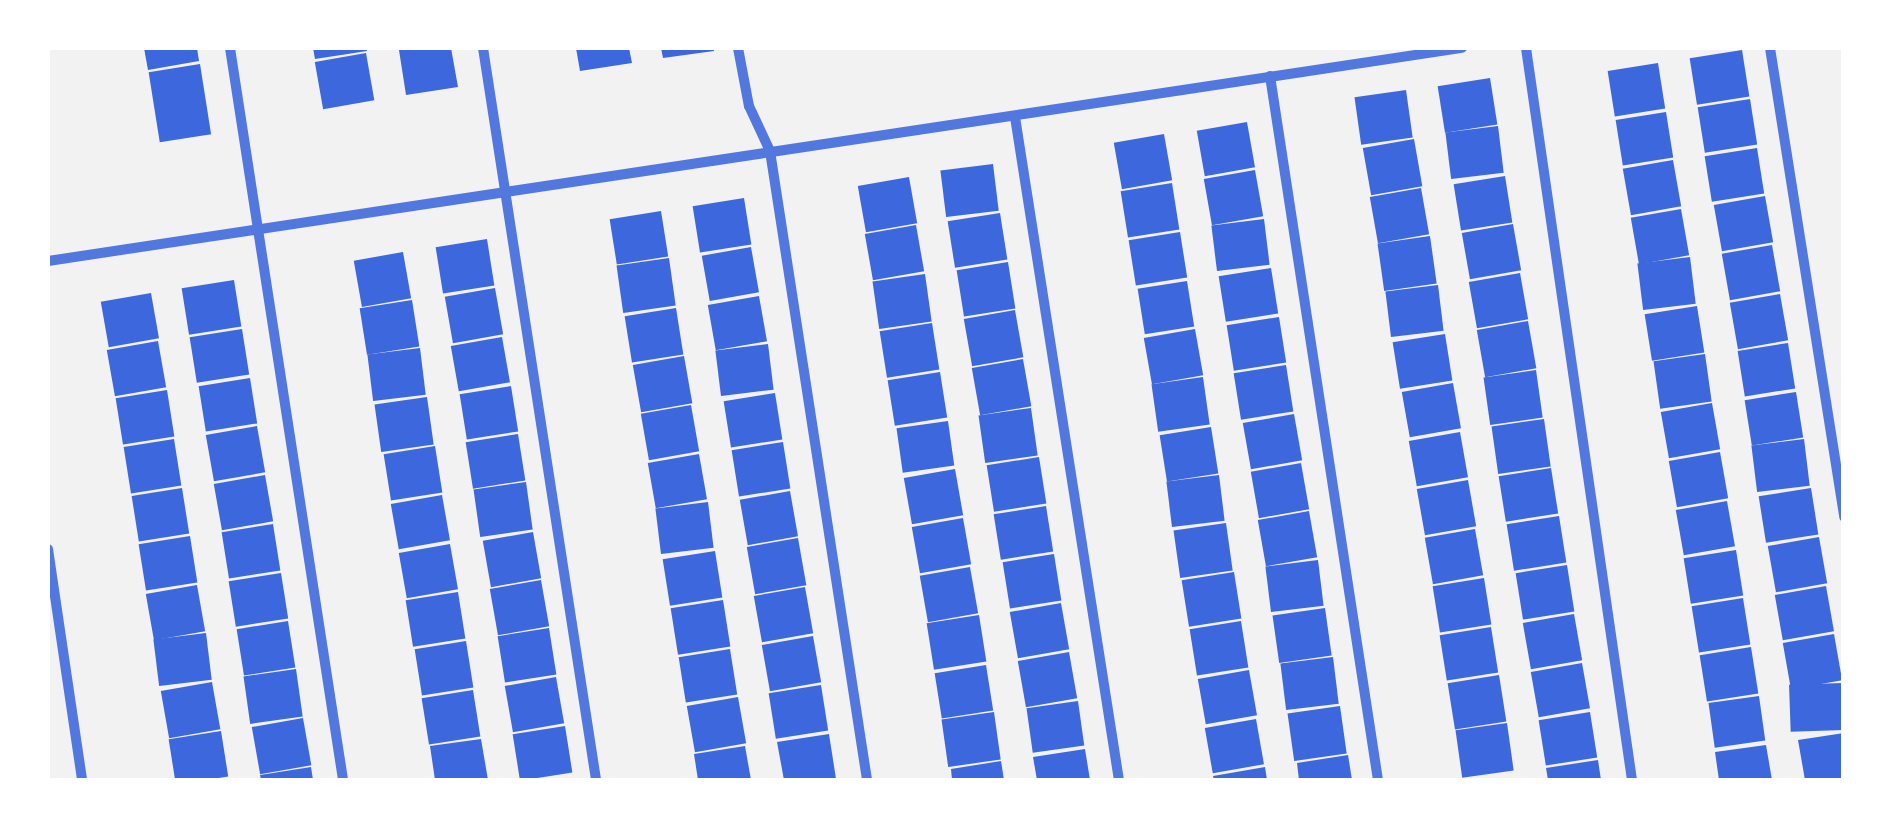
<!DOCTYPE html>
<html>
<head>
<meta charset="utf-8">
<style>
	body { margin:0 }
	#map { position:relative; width:1891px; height:828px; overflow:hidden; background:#f2f2f2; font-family:"Titillium Web",sans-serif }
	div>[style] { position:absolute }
	.building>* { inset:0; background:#3d67dc; transform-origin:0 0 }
	.minor>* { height:10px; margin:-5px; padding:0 5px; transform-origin:5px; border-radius:5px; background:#5277de }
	span { translate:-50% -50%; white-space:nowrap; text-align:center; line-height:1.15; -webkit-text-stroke:9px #fff; paint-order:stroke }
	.frame { position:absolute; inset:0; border:50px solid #fff; pointer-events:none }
</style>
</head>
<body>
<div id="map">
	<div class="building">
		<div style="clip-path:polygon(144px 48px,197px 48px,199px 61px,148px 70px)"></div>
		<div style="clip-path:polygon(313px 48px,366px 48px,367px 51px,315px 59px)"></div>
		<div style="clip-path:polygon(451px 48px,458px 87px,406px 95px,399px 50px)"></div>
		<div style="clip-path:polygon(576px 48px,629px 48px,632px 63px,580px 71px)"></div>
		<div style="clip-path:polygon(661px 48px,714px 48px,714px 51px,663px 58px)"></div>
		<div style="left:1742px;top:50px;width:47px;height:53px;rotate:81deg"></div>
		<div style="left:366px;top:53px;width:48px;height:52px;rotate:80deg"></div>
		<div style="left:1658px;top:63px;width:46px;height:51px;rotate:81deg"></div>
		<div style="left:200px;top:64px;width:71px;height:52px;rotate:81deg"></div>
		<div style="left:1490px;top:78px;width:47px;height:53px;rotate:81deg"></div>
		<div style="left:1406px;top:90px;width:48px;height:52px;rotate:82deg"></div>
		<div style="left:1750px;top:99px;width:46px;height:53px;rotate:81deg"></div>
		<div style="left:1666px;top:112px;width:46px;height:51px;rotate:81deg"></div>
		<div style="left:1247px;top:122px;width:46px;height:51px;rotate:80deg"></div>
		<div style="left:1498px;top:126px;width:47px;height:53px;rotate:83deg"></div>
		<div style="left:1164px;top:134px;width:47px;height:51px;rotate:80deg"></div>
		<div style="left:1414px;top:139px;width:48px;height:52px;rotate:80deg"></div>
		<div style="left:1757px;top:148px;width:46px;height:53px;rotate:81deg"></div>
		<div style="left:1673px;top:160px;width:47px;height:51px;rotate:80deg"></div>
		<div style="left:993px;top:164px;width:47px;height:53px;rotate:83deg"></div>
		<div style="left:1255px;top:170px;width:47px;height:52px;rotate:80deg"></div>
		<div style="left:1505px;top:176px;width:47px;height:52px;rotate:81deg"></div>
		<div style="left:909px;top:177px;width:47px;height:52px;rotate:80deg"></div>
		<div style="left:1172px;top:183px;width:47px;height:52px;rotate:81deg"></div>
		<div style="left:1421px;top:188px;width:47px;height:52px;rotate:80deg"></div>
		<div style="left:1765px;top:196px;width:47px;height:52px;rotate:80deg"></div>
		<div style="left:744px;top:198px;width:47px;height:52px;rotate:81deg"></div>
		<div style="left:1681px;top:209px;width:47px;height:51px;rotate:80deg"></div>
		<div style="left:661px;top:211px;width:46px;height:52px;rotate:81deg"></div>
		<div style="left:1000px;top:213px;width:47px;height:53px;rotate:81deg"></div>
		<div style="left:1264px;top:219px;width:46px;height:53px;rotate:83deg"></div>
		<div style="left:1513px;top:224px;width:47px;height:52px;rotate:80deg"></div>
		<div style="left:916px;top:225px;width:47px;height:52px;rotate:80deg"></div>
		<div style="left:1180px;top:232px;width:46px;height:52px;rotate:81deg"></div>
		<div style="left:1430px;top:236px;width:48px;height:53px;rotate:82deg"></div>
		<div style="left:487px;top:239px;width:47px;height:52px;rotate:81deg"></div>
		<div style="left:1772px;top:245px;width:47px;height:51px;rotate:80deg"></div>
		<div style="left:751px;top:247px;width:46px;height:50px;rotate:80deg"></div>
		<div style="left:403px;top:252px;width:47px;height:50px;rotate:80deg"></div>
		<div style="left:1690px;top:257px;width:47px;height:53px;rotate:83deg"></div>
		<div style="left:669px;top:258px;width:48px;height:53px;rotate:82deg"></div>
		<div style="left:1008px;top:262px;width:47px;height:52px;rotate:81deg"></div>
		<div style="left:1271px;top:268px;width:46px;height:53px;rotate:81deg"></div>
		<div style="left:1520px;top:273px;width:47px;height:52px;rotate:80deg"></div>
		<div style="left:925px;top:274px;width:48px;height:53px;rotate:82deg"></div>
		<div style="left:234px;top:280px;width:47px;height:53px;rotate:81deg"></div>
		<div style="left:1187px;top:281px;width:46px;height:50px;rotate:81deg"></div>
		<div style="left:1438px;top:285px;width:46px;height:53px;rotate:83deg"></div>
		<div style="left:495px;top:288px;width:47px;height:51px;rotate:80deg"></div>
		<div style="left:151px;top:293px;width:46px;height:51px;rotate:80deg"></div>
		<div style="left:1780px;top:294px;width:47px;height:51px;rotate:80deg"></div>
		<div style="left:759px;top:296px;width:46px;height:52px;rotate:80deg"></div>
		<div style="left:412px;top:300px;width:47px;height:53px;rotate:81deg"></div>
		<div style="left:1697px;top:306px;width:47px;height:53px;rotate:81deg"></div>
		<div style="left:676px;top:308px;width:47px;height:52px;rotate:81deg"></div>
		<div style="left:1015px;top:310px;width:48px;height:52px;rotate:80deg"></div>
		<div style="left:1279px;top:317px;width:46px;height:53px;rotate:81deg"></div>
		<div style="left:1528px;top:321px;width:48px;height:52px;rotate:80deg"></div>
		<div style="left:932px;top:323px;width:47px;height:53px;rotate:81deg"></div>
		<div style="left:242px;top:329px;width:46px;height:53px;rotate:81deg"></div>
		<div style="left:1195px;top:329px;width:47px;height:52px;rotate:80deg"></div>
		<div style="left:1445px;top:334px;width:47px;height:53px;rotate:81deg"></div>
		<div style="left:502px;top:337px;width:46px;height:52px;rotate:80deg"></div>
		<div style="left:158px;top:341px;width:47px;height:52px;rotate:80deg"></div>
		<div style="left:1788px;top:343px;width:46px;height:51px;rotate:81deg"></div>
		<div style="left:768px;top:344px;width:46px;height:53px;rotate:83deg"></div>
		<div style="left:420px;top:348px;width:47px;height:53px;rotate:83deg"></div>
		<div style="left:1705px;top:354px;width:48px;height:52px;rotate:82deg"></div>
		<div style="left:684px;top:356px;width:48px;height:52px;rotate:80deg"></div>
		<div style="left:1023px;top:359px;width:48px;height:52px;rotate:80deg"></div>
		<div style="left:1286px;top:365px;width:47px;height:53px;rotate:81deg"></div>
		<div style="left:1536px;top:370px;width:48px;height:53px;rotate:82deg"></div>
		<div style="left:940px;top:372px;width:46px;height:53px;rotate:81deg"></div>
		<div style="left:1203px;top:377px;width:48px;height:52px;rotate:82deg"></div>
		<div style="left:250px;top:378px;width:46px;height:52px;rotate:81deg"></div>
		<div style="left:1453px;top:383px;width:46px;height:52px;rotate:80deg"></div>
		<div style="left:511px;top:386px;width:46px;height:52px;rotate:81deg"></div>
		<div style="left:167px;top:390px;width:47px;height:52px;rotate:81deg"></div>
		<div style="left:1796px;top:392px;width:46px;height:52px;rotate:81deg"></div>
		<div style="left:775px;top:393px;width:47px;height:52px;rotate:81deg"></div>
		<div style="left:427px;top:397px;width:48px;height:53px;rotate:82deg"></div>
		<div style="left:1712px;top:403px;width:47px;height:52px;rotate:80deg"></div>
		<div style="left:691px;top:405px;width:47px;height:51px;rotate:80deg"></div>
		<div style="left:1031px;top:408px;width:48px;height:53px;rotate:82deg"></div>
		<div style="left:1294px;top:414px;width:47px;height:52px;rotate:80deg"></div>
		<div style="left:1544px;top:419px;width:48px;height:53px;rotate:82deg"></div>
		<div style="left:948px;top:421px;width:45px;height:52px;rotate:82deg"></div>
		<div style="left:257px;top:426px;width:47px;height:52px;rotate:80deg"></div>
		<div style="left:1211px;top:427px;width:47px;height:52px;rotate:81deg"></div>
		<div style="left:1460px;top:432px;width:46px;height:52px;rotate:80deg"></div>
		<div style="left:518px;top:434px;width:47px;height:53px;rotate:81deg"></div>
		<div style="left:174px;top:439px;width:47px;height:51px;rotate:81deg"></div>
		<div style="left:1804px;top:439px;width:47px;height:53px;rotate:83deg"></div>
		<div style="left:783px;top:442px;width:47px;height:52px;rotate:81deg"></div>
		<div style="left:435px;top:446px;width:47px;height:52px;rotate:81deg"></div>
		<div style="left:1720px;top:452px;width:47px;height:52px;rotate:80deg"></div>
		<div style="left:699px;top:454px;width:46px;height:52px;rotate:80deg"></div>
		<div style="left:1039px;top:457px;width:47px;height:53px;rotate:81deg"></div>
		<div style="left:1301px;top:463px;width:47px;height:51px;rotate:80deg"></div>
		<div style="left:1551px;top:468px;width:46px;height:53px;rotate:81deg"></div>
		<div style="left:955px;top:469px;width:47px;height:52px;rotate:80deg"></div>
		<div style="left:265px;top:475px;width:47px;height:52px;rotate:80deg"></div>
		<div style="left:1219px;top:475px;width:46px;height:53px;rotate:83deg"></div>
		<div style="left:1468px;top:480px;width:47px;height:52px;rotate:80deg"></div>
		<div style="left:526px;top:482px;width:48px;height:53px;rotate:82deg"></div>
		<div style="left:182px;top:488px;width:46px;height:51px;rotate:81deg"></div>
		<div style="left:1811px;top:488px;width:47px;height:53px;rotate:81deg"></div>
		<div style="left:790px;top:491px;width:46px;height:51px;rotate:80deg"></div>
		<div style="left:442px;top:495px;width:46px;height:52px;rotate:80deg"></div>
		<div style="left:1727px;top:501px;width:46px;height:52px;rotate:80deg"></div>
		<div style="left:708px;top:502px;width:46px;height:53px;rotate:83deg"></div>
		<div style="left:1046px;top:506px;width:46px;height:53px;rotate:81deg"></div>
		<div style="left:1309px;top:511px;width:47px;height:52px;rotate:80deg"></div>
		<div style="left:1559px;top:516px;width:47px;height:53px;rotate:81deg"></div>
		<div style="left:963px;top:518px;width:47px;height:52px;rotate:80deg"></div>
		<div style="left:1226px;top:523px;width:48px;height:53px;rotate:82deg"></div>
		<div style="left:273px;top:524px;width:47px;height:52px;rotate:81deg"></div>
		<div style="left:1475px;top:529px;width:47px;height:51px;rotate:80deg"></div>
		<div style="left:533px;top:532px;width:47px;height:51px;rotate:80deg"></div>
		<div style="left:190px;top:536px;width:47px;height:52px;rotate:81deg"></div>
		<div style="left:1819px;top:537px;width:47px;height:52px;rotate:80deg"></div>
		<div style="left:798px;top:538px;width:48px;height:52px;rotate:80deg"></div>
		<div style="left:450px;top:544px;width:46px;height:52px;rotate:80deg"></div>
		<div style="left:1736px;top:550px;width:46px;height:53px;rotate:81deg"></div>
		<div style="left:715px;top:551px;width:47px;height:53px;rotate:81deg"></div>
		<div style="left:1054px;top:554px;width:47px;height:52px;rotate:81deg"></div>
		<div style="left:1318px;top:560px;width:46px;height:53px;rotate:83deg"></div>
		<div style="left:1567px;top:565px;width:47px;height:52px;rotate:81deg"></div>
		<div style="left:970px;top:567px;width:47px;height:51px;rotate:80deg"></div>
		<div style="left:1234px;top:572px;width:47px;height:53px;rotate:81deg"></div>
		<div style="left:281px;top:573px;width:46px;height:53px;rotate:81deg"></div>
		<div style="left:1484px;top:578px;width:47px;height:52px;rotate:81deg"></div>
		<div style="left:541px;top:580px;width:47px;height:52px;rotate:80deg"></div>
		<div style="left:197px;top:585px;width:47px;height:52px;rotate:80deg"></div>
		<div style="left:1826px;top:586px;width:46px;height:52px;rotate:80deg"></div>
		<div style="left:805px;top:587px;width:47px;height:52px;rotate:80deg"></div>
		<div style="left:458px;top:592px;width:47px;height:53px;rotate:81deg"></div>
		<div style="left:1743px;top:598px;width:47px;height:52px;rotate:81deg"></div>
		<div style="left:723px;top:600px;width:47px;height:53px;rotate:81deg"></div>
		<div style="left:1061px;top:603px;width:47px;height:52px;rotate:80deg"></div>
		<div style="left:1325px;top:608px;width:48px;height:53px;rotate:82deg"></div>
		<div style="left:1574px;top:614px;width:47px;height:52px;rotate:80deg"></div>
		<div style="left:979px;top:615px;width:47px;height:53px;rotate:81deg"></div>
		<div style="left:288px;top:621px;width:47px;height:52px;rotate:81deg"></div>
		<div style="left:1241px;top:621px;width:47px;height:52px;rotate:81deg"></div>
		<div style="left:1491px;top:627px;width:46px;height:52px;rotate:81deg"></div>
		<div style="left:549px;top:628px;width:47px;height:52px;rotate:81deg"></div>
		<div style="left:206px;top:633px;width:47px;height:53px;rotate:83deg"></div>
		<div style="left:1834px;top:634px;width:47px;height:52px;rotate:80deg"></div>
		<div style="left:813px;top:636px;width:47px;height:52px;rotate:80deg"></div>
		<div style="left:466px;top:641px;width:47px;height:52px;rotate:81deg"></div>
		<div style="left:1751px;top:647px;width:47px;height:52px;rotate:81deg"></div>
		<div style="left:730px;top:649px;width:46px;height:52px;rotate:81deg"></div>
		<div style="left:1069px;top:652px;width:47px;height:52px;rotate:80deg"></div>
		<div style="left:1333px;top:657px;width:47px;height:53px;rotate:83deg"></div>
		<div style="left:1582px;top:663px;width:46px;height:52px;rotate:80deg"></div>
		<div style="left:986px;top:665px;width:46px;height:52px;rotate:81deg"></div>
		<div style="left:296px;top:669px;width:48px;height:53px;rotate:82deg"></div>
		<div style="left:1249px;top:670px;width:46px;height:52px;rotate:80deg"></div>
		<div style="left:1499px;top:675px;width:47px;height:52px;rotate:81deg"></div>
		<div style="left:556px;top:677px;width:47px;height:52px;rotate:80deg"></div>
		<div style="left:212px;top:682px;width:48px;height:52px;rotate:80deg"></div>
		<div style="left:1842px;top:683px;width:47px;height:53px;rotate:88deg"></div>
		<div style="left:821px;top:685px;width:46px;height:53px;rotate:81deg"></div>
		<div style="left:473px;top:690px;width:47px;height:52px;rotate:81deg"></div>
		<div style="left:1759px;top:696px;width:45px;height:51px;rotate:82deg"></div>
		<div style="left:738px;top:697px;width:47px;height:52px;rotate:80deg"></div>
		<div style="left:1078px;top:701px;width:45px;height:52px;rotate:82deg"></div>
		<div style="left:1340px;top:706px;width:48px;height:53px;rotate:82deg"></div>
		<div style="left:994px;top:712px;width:48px;height:53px;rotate:82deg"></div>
		<div style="left:1590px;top:712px;width:46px;height:52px;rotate:81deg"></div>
		<div style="left:303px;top:718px;width:48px;height:52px;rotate:80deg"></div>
		<div style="left:1256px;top:719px;width:46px;height:52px;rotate:80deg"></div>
		<div style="left:1507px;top:723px;width:48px;height:52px;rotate:82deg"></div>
		<div style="left:565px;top:726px;width:47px;height:53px;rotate:81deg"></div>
		<div style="left:221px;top:731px;width:46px;height:53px;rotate:81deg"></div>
		<div style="clip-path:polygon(1844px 733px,1844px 780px,1805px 780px,1798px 740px)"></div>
		<div style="clip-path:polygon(829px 734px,836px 779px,784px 780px,777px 742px)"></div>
		<div style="clip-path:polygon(481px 739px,488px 780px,435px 780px,430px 746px)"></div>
		<div style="clip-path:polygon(1766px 745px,1772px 780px,1719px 780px,1715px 752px)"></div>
		<div style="clip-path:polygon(745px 746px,751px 780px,698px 780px,694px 754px)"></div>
		<div style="clip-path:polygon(1085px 749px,1090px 780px,1037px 780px,1033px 757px)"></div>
		<div style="clip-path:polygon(1348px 755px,1352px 780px,1299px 780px,1297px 763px)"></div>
		<div style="clip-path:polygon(1598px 760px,1601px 780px,1548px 780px,1546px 768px)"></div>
		<div style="clip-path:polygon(1001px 761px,1004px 780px,952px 780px,951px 769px)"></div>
		<div style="clip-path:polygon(311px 767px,313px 780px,261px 780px,260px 775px)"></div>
		<div style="clip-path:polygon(1265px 767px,1267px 780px,1214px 780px,1213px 776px)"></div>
	</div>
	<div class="minor">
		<div style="left:230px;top:48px;width:741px;rotate:81.22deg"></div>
		<div style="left:483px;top:48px;width:741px;rotate:81.22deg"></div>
		<div style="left:738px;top:48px;width:59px;rotate:79.3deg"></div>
		<div style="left:749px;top:106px;width:50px;rotate:65deg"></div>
		<div style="left:770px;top:151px;width:636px;rotate:81.23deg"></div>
		<div style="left:1526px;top:48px;width:740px;rotate:81.76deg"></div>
		<div style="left:1770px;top:48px;width:475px;rotate:81deg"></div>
		<div style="left:1270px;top:76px;width:712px;rotate:81.28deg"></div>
		<div style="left:1015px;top:117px;width:671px;rotate:81.09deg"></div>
		<div style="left:48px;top:261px;width:1430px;rotate:-8.57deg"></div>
		<div style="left:48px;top:549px;width:233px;rotate:81.6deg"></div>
	</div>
	<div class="frame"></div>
</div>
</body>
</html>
